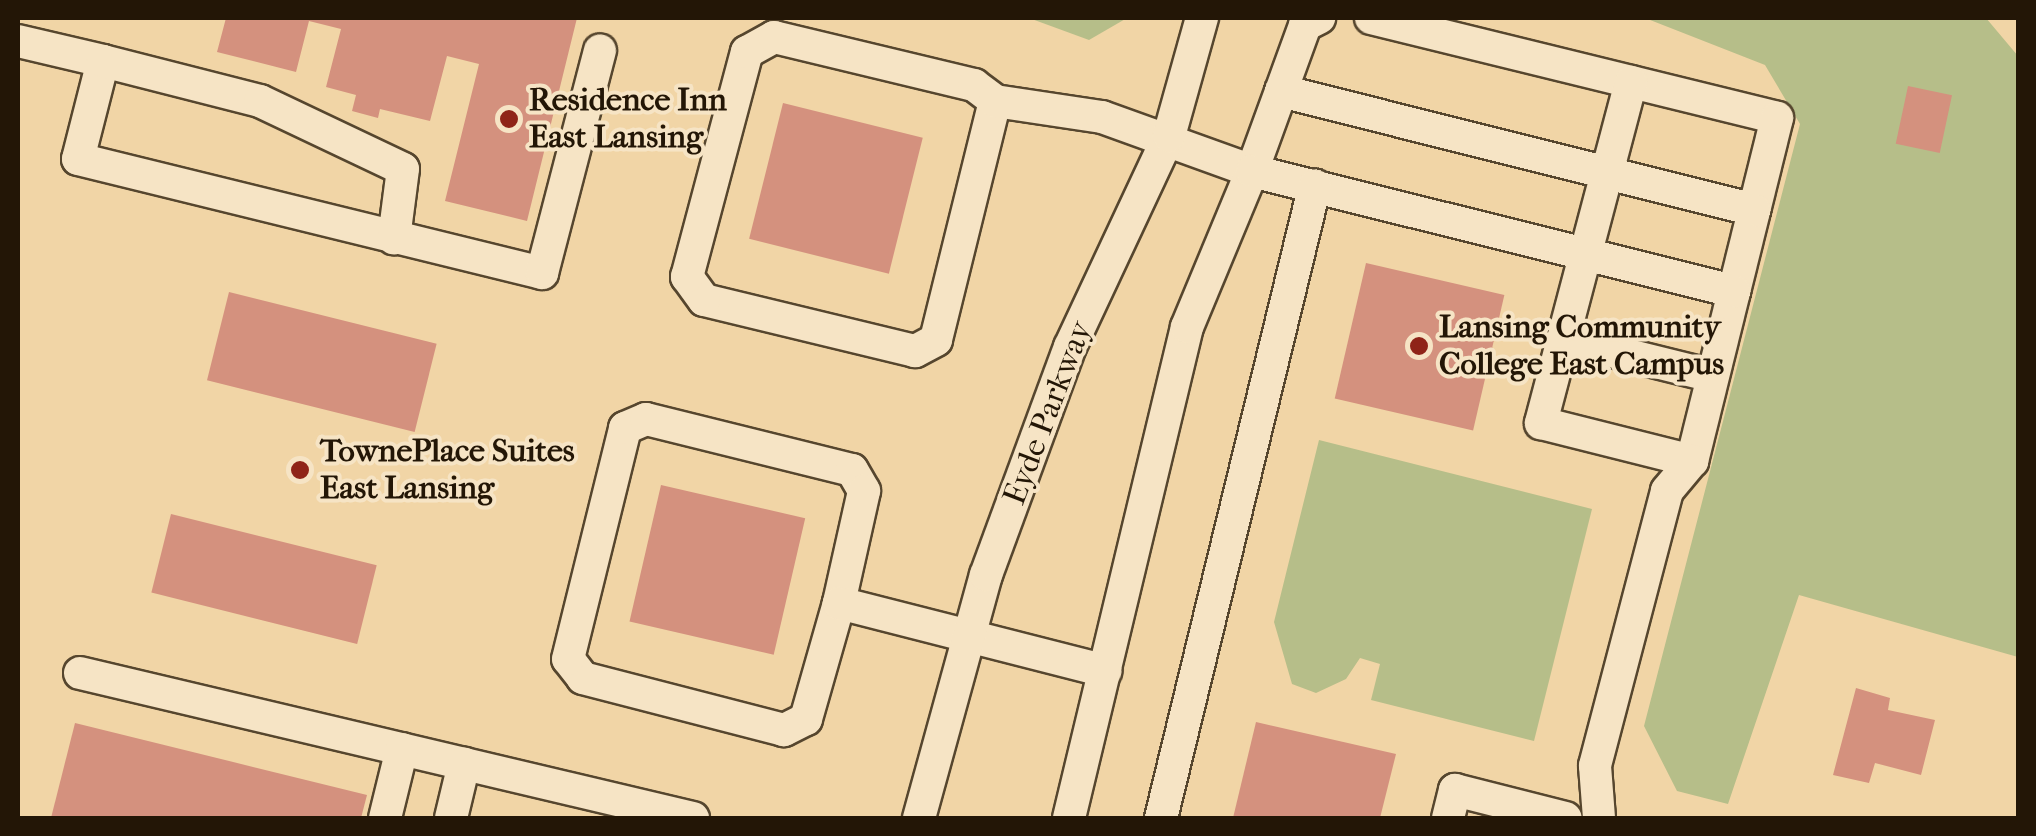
<!DOCTYPE html>
<html>
<head>
<meta charset="utf-8">
<style>
	body { margin:0 }
	#map { position:relative; width:2036px; height:836px; overflow:hidden; background:#f1d5a6; font-family:"IM FELL French Canon",serif }
	div>[style] { position:absolute }
	.green>* { inset:0; background:#b6be89 }
	.building>* { inset:0; background:#d4917e; transform-origin:0 0 }
	.roads { filter:drop-shadow(2px 0 #56462e) drop-shadow(-2px 0 #56462e) drop-shadow(0 2px #56462e) drop-shadow(0 -2px #56462e) }
	.minor>* { height:32px; margin:-16px; padding:0 16px; transform-origin:16px; border-radius:16px; background:#f6e4c5 }
	.dots>* { width:28px; height:28px; translate:-50% -50%; box-sizing:border-box; border:5px solid #f6e4c5; border-radius:50% }
	span { translate:-50% -50%; white-space:nowrap; text-align:center; line-height:1.15; -webkit-text-stroke:8px #f6e4c5; paint-order:stroke }
	.poi-label { font-size:32px; color:#231606; font-weight:700 }
	.left { translate:0 -50%; text-align:left }
	.street-label { font-size:32px; color:#231606 }
	.frame { position:absolute; inset:0; border:20px solid #231606; pointer-events:none }
</style>
</head>
<body>
<div id="map">
	<div class="green">
		<div style="clip-path:polygon(1029px 18px,1127px 18px,1089px 40px)"></div>
		<div style="clip-path:polygon(1645px 18px,1986px 18px,2018px 56px,2018px 657px,1799px 595px,1728px 804px,1677px 791px,1644px 726px,1800px 124px,1765px 65px)"></div>
		<div style="clip-path:polygon(1319px 440px,1592px 509px,1534px 741px,1371px 700px,1380px 664px,1360px 658px,1346px 679px,1316px 693px,1292px 684px,1274px 622px)"></div>
	</div>
	<div class="building">
		<div style="clip-path:polygon(226px 18px,577px 18px,527px 221px,445px 201px,479px 64px,447px 56px,430px 121px,380px 109px,378px 118px,352px 111px,356px 95px,326px 87px,341px 29px,309px 21px,296px 72px,217px 52px)"></div>
		<div style="left:1908px;top:86px;width:45px;height:59px;rotate:12deg"></div>
		<div style="left:783px;top:103px;width:144px;height:140px;rotate:14deg"></div>
		<div style="left:1366px;top:263px;width:142px;height:139px;rotate:13deg"></div>
		<div style="left:229px;top:292px;width:214px;height:91px;rotate:14deg"></div>
		<div style="left:661px;top:485px;width:148px;height:140px;rotate:13deg"></div>
		<div style="left:171px;top:514px;width:212px;height:81px;rotate:14deg"></div>
		<div style="clip-path:polygon(1856px 688px,1890px 698px,1888px 710px,1935px 720px,1921px 775px,1875px 763px,1869px 783px,1833px 775px)"></div>
		<div style="clip-path:polygon(1256px 722px,1396px 754px,1380px 818px,1233px 818px)"></div>
		<div style="clip-path:polygon(75px 723px,367px 795px,361px 818px,51px 818px)"></div>
	</div>
	<div class="roads">
		<div class="minor">
			<div style="left:1371px;top:18px;width:418px;rotate:13.8deg"></div>
			<div style="left:1777px;top:118px;width:353px;rotate:103.9deg"></div>
			<div style="left:1692px;top:461px;width:39px;rotate:130deg"></div>
			<div style="left:1667px;top:491px;width:284px;rotate:104.7deg"></div>
			<div style="left:1595px;top:766px;width:52px;rotate:85.6deg"></div>
			<div style="left:18px;top:41px;width:87px;rotate:13.2deg"></div>
			<div style="left:103px;top:61px;width:101px;rotate:104.3deg"></div>
			<div style="left:78px;top:159px;width:478px;rotate:13.8deg"></div>
			<div style="left:542px;top:273px;width:230px;rotate:-75.4deg"></div>
			<div style="left:103px;top:61px;width:162px;rotate:14.3deg"></div>
			<div style="left:260px;top:101px;width:158px;rotate:25.4deg"></div>
			<div style="left:403px;top:169px;width:70px;rotate:97.4deg"></div>
			<div style="left:1631px;top:82px;width:353px;rotate:104.8deg"></div>
			<div style="left:1541px;top:423px;width:156px;rotate:14.1deg"></div>
			<div style="left:1281px;top:91px;width:488px;rotate:14.1deg"></div>
			<div style="left:995px;top:101px;width:246px;rotate:103.9deg"></div>
			<div style="left:936px;top:340px;width:24px;rotate:152deg"></div>
			<div style="left:915px;top:351px;width:217px;rotate:-166.4deg"></div>
			<div style="left:704px;top:300px;width:29px;rotate:-126deg"></div>
			<div style="left:687px;top:277px;width:233px;rotate:-75.1deg"></div>
			<div style="left:747px;top:52px;width:31px;rotate:-29deg"></div>
			<div style="left:774px;top:37px;width:206px;rotate:13.5deg"></div>
			<div style="left:974px;top:85px;width:26px;rotate:37deg"></div>
			<div style="left:995px;top:101px;width:108px;rotate:8.5deg"></div>
			<div style="left:1102px;top:117px;width:159px;rotate:19.8deg"></div>
			<div style="left:1252px;top:171px;width:155px;rotate:-70deg"></div>
			<div style="left:1305px;top:25px;width:16px;rotate:-27deg"></div>
			<div style="left:1563px;top:339px;width:154px;rotate:13.9deg"></div>
			<div style="left:839px;top:603px;width:121px;rotate:105.9deg"></div>
			<div style="left:806px;top:719px;width:25px;rotate:153deg"></div>
			<div style="left:784px;top:730px;width:208px;rotate:-165.5deg"></div>
			<div style="left:583px;top:678px;width:24px;rotate:-128deg"></div>
			<div style="left:568px;top:659px;width:238px;rotate:-76.1deg"></div>
			<div style="left:625px;top:428px;width:23px;rotate:-23deg"></div>
			<div style="left:646px;top:419px;width:212px;rotate:13.9deg"></div>
			<div style="left:852px;top:470px;width:24px;rotate:60deg"></div>
			<div style="left:864px;top:491px;width:115px;rotate:102.6deg"></div>
			<div style="left:839px;top:603px;width:275px;rotate:14.3deg"></div>
			<div style="left:80px;top:673px;width:630px;rotate:13.31deg"></div>
			<div style="left:385px;top:818px;width:71px;rotate:-76.2deg"></div>
			<div style="left:451px;top:818px;width:56px;rotate:-76.5deg"></div>
			<div style="left:919px;top:818px;width:252px;rotate:-74.6deg"></div>
			<div style="left:986px;top:575px;width:243px;rotate:-69.8deg"></div>
			<div style="left:1070px;top:347px;width:233px;rotate:-64.9deg"></div>
			<div style="left:1169px;top:136px;width:123px;rotate:-74.4deg"></div>
			<div style="left:1069px;top:818px;width:505px;rotate:-76.49deg"></div>
			<div style="left:1187px;top:327px;width:169px;rotate:-67.4deg"></div>
			<div style="left:1252px;top:171px;width:497px;rotate:14deg"></div>
			<div style="left:1161px;top:818px;width:651px;rotate:-76.33deg"></div>
			<div style="left:1448px;top:818px;width:29px;rotate:-76deg"></div>
			<div style="left:1455px;top:790px;width:114px;rotate:14.2deg"></div>
		</div>
	</div>
	<div class="dots">
		<div style="left:509px;top:119px;background:#8f2418"></div>
		<div style="left:1419px;top:346px;background:#8f2418"></div>
		<div style="left:300px;top:470px;background:#8f2418"></div>
	</div>
	<div class="poi-label">
		<span class="left" style="left:529px;top:119px">Residence Inn<br>East Lansing</span>
		<span class="left" style="left:1439px;top:346px">Lansing Community<br>College East Campus</span>
		<span class="left" style="left:320px;top:470px">TownePlace Suites<br>East Lansing</span>
	</div>
	<div class="street-label">
		<span style="left:1048px;top:413px;rotate:-69deg">Eyde Parkway</span>
	</div>
	<div class="frame"></div>
</div>
</body>
</html>
